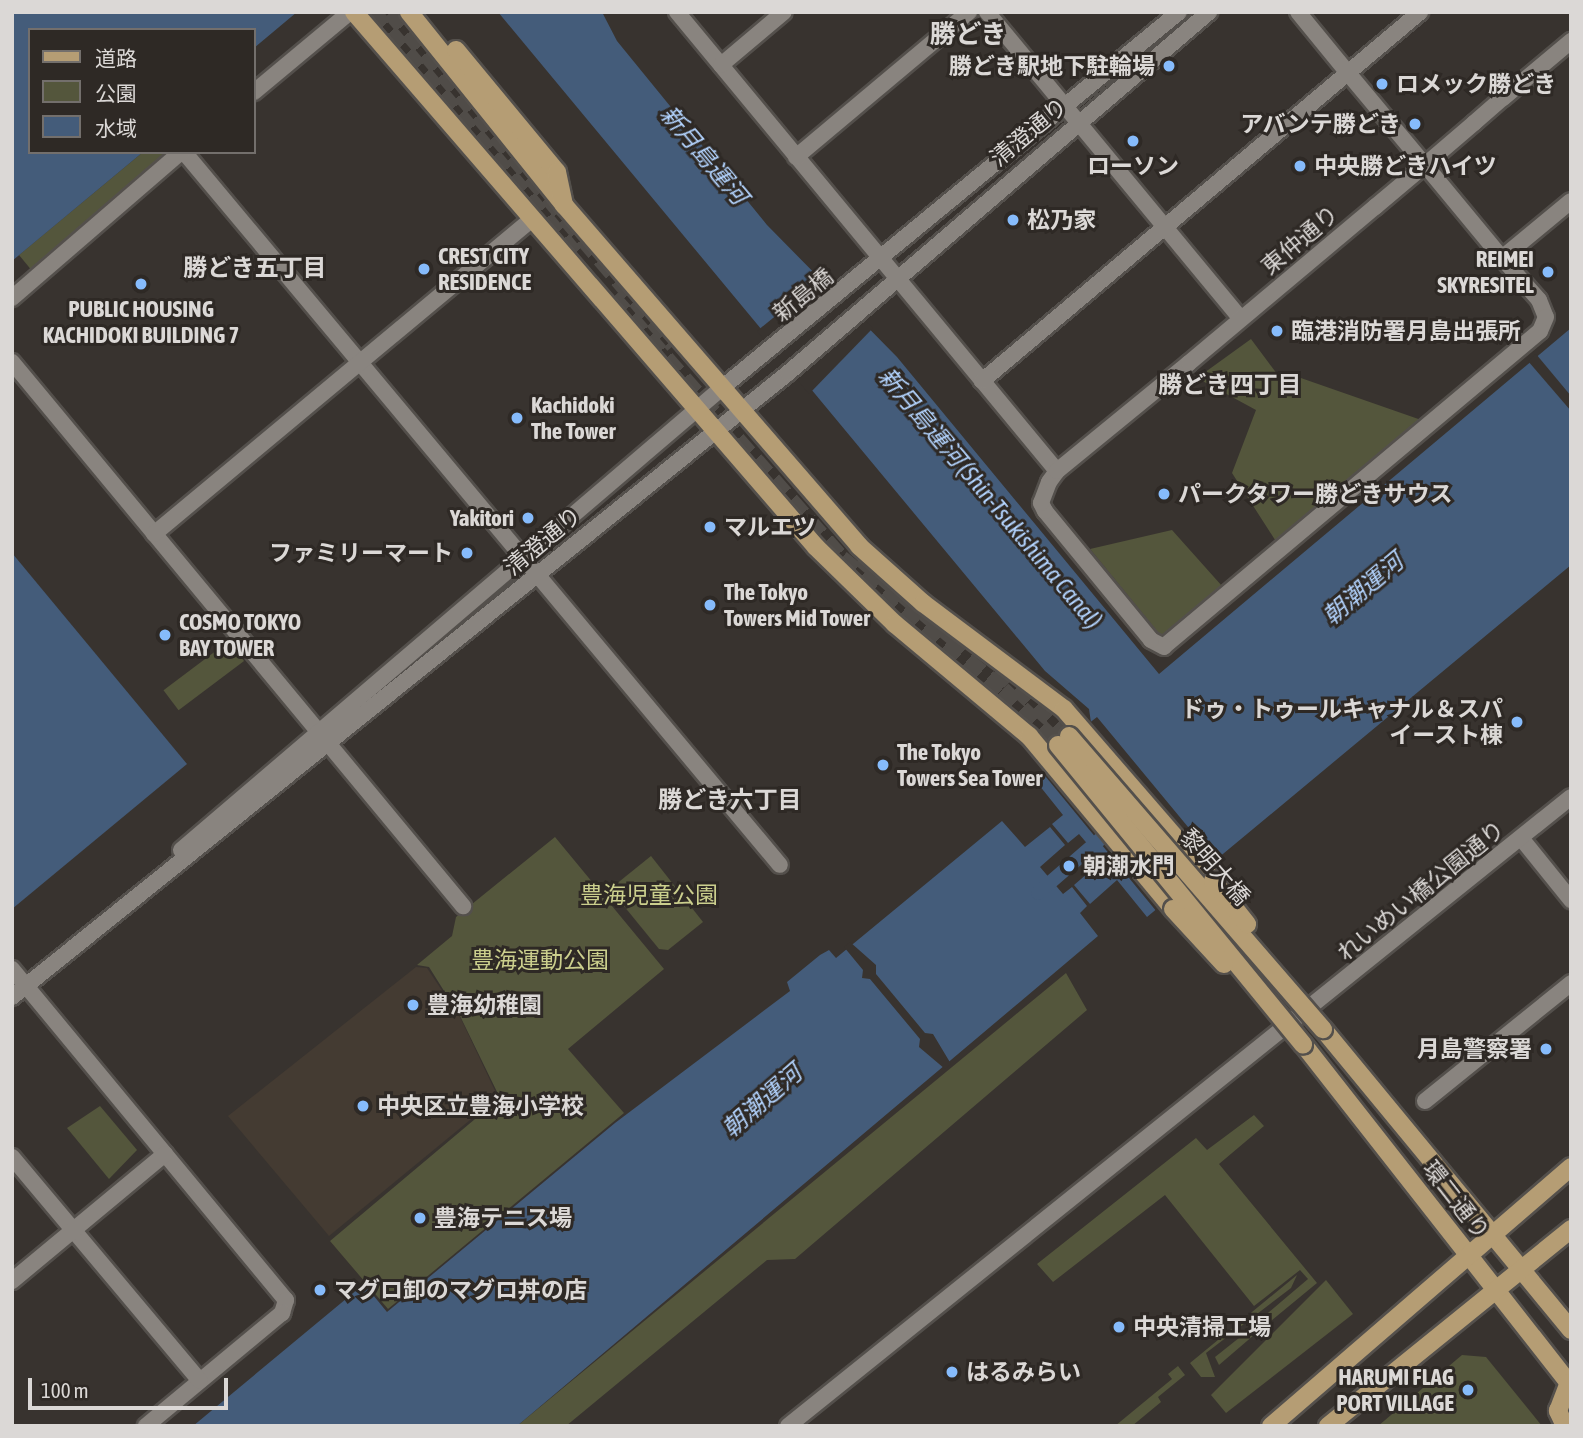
<!DOCTYPE html>
<html>
<head>
<meta charset="utf-8">
<style>
	body { margin:0 }
	#map { position:relative; width:1583px; height:1438px; overflow:hidden; background:#38332f; font-family:"Asap Condensed","Noto Sans JP",sans-serif }
	div>[style] { position:absolute }
	.built>* { inset:0; background:#443b32 }
	.green>* { inset:0; background:#54563c; transform-origin:0 0 }
	.water>* { inset:0; background:#445c7a }
	.pier>* { inset:0; background:#38332f }
	.canal>* { height:14px; margin:-7px; padding:0 7px; transform-origin:7px; border-radius:7px; background:#445c7a }
	.major-tunnel>* { height:18px; margin-top:-9px; transform-origin:0; background:repeating-linear-gradient(90deg,#504c48 0 18px,transparent 0 27px) }
	.roads { filter:drop-shadow(2px 0 #54504c) drop-shadow(-2px 0 #54504c) drop-shadow(0 2px #54504c) drop-shadow(0 -2px #54504c) }
	.minor>* { height:16px; margin:-8px; padding:0 8px; transform-origin:8px; border-radius:8px; background:#89847f }
	.major>* { height:18px; margin:-9px; padding:0 9px; transform-origin:9px; border-radius:9px; background:#b59d74 }
	.bridges { filter:drop-shadow(2px 0 #54504c) drop-shadow(-2px 0 #54504c) drop-shadow(0 2px #54504c) drop-shadow(0 -2px #54504c) }
	.major-bridge>* { height:18px; margin:-9px; padding:0 9px; transform-origin:9px; border-radius:9px; background:#b59d74 }
	.dots>* { width:19px; height:19px; translate:-50% -50%; box-sizing:border-box; border:4px solid #2e2925; border-radius:50% }
	span { translate:-50% -50%; white-space:nowrap; text-align:center; line-height:1.15; -webkit-text-stroke:6px #2e2925; paint-order:stroke }
	.poi-label { font-size:23px; color:#dbd8d6; font-weight:700 }
	.right { translate:-100% -50%; text-align:right }
	.left { translate:0 -50%; text-align:left }
	.street-label { font-size:23px; color:#dbd8d6 }
	.park-label { font-size:23px; color:#cbcf8d }
	.water-label { font-size:24px; color:#b3d4ff; font-style:italic }
	.neighbourhood-label { font-size:24px; color:#dbd8d6; font-weight:700 }
	.quarter-label { font-size:26px; color:#dbd8d6; font-weight:700 }
	.frame { position:absolute; inset:0; border:14px solid #dbd8d6; pointer-events:none }
	.legend { position:absolute; left:28px; top:28px; width:228px; height:126px; box-sizing:border-box; background:#2e2925; border:2px solid #736f6c; margin:0; padding:9px 12px; list-style:none; font-size:21px; color:#dbd8d6 }
	.legend li { display:flex; align-items:center; gap:14px; height:35px }
	.legend b { width:35px; border:2px solid #736f6c }
	.scale { position:absolute; left:28px; top:1378px; width:200px; height:32px; box-sizing:border-box; border:4px solid #dbd8d6; border-top:0; padding-left:9px; font-size:21px; line-height:24px; white-space:nowrap; color:#dbd8d6; -webkit-text-stroke:5px #2e2925; paint-order:stroke }
</style>
</head>
<body>
<div id="map">
	<div class="built">
		<div style="clip-path:polygon(416px 967px,427px 968px,461px 1019px,498px 1097px,329px 1236px,228px 1116px)"></div>
	</div>
	<div class="green">
		<div style="clip-path:polygon(143px 152px,169px 152px,33px 272px,19px 255px)"></div>
		<div style="clip-path:polygon(1251px 339px,1286px 386px,1298px 377px,1427px 422px,1166px 642px,1090px 549px,1172px 530px,1222px 586px,1277px 543px,1232px 473px,1256px 410px,1197px 378px)"></div>
		<div style="left:229px;top:641px;width:25px;height:82px;rotate:53deg"></div>
		<div style="clip-path:polygon(555px 837px,664px 969px,568px 1049px,624px 1113px,388px 1309px,330px 1241px,500px 1098px,461px 1018px,429px 967px,417px 965px,452px 936px,456px 917px)"></div>
		<div style="clip-path:polygon(651px 856px,703px 922px,668px 950px,659px 949px,610px 889px)"></div>
		<div style="clip-path:polygon(1066px 973px,1087px 1010px,795px 1259px,767px 1260px,566px 1426px,517px 1426px)"></div>
		<div style="clip-path:polygon(100px 1106px,137px 1150px,109px 1179px,67px 1128px)"></div>
		<div style="clip-path:polygon(1254px 1115px,1264px 1126px,1219px 1164px,1317px 1283px,1260px 1330px,1256px 1323px,1308px 1279px,1300px 1270px,1254px 1306px,1165px 1195px,1053px 1282px,1037px 1264px,1196px 1138px,1207px 1150px)"></div>
		<div style="clip-path:polygon(1297px 1275px,1291px 1288px,1206px 1353px,1215px 1377px,1201px 1377px,1190px 1363px)"></div>
		<div style="clip-path:polygon(1326px 1280px,1353px 1314px,1226px 1413px,1211px 1395px)"></div>
		<div style="clip-path:polygon(1249px 1330px,1254px 1335px,1219px 1365px,1215px 1357px)"></div>
		<div style="clip-path:polygon(1462px 1355px,1486px 1357px,1542px 1426px,1378px 1426px)"></div>
		<div style="clip-path:polygon(1178px 1366px,1185px 1375px,1158px 1397px,1161px 1402px,1132px 1426px,1115px 1426px,1172px 1379px,1168px 1374px)"></div>
	</div>
	<div class="water">
		<div style="clip-path:polygon(12px 12px,297px 12px,254px 48px,254px 30px,30px 30px,30px 152px,143px 152px,12px 261px)"></div>
		<div style="clip-path:polygon(498px 12px,602px 12px,617px 41px,767px 225px,897px 357px,1159px 674px,1571px 328px,1571px 565px,1147px 917px,1117px 880px,1090px 904px,1074px 885px,1102px 861px,1079px 834px,1068px 843px,1052px 824px,1063px 815px,1035px 780px,1093px 736px,1089px 709px,1045px 671px)"></div>
		<div style="clip-path:polygon(12px 553px,187px 764px,12px 909px)"></div>
		<div style="clip-path:polygon(1002px 821px,1025px 847px,1050px 827px,1065px 845px,1040px 867px,1063px 894px,1072px 887px,1087px 906px,1080px 913px,1098px 936px,517px 1426px,193px 1426px,364px 1284px,387px 1312px,615px 1123px,790px 991px,787px 982px,820px 955px,829px 950px,836px 958px)"></div>
	</div>
	<div class="pier">
		<div style="clip-path:polygon(822px 278px,873px 328px,809px 394px,757px 331px)"></div>
		<div style="clip-path:polygon(1536px 354px,1571px 396px,1571px 411px,1528px 361px)"></div>
		<div style="clip-path:polygon(1097px 717px,1217px 862px,1157px 912px,1041px 771px,1090px 734px,1088px 724px)"></div>
		<div style="clip-path:polygon(850px 942px,876px 965px,876px 974px,925px 1033px,933px 1034px,951px 1064px,945px 1069px,919px 1047px,920px 1039px,870px 979px,862px 978px,863px 970px,844px 947px)"></div>
	</div>
	<div class="canal">
		<div style="left:1038px;top:893px;width:89px;rotate:-40.9deg"></div>
	</div>
	<div class="major-tunnel">
		<div style="left:372px;top:12px;width:318px;rotate:50.1deg"></div>
		<div style="left:391px;top:12px;width:437px;rotate:49.6deg"></div>
		<div style="left:612px;top:298px;width:347px;rotate:48.7deg"></div>
		<div style="left:841px;top:559px;width:208px;rotate:39.1deg"></div>
		<div style="left:1002px;top:690px;width:78px;rotate:44.5deg"></div>
		<div style="left:861px;top:558px;width:126px;rotate:40.5deg"></div>
		<div style="left:997px;top:669px;width:98px;rotate:42.9deg"></div>
	</div>
	<div class="roads">
		<div class="minor">
			<div style="left:677px;top:12px;width:596px;rotate:50.38deg"></div>
			<div style="left:987px;top:12px;width:398px;rotate:50.4deg"></div>
			<div style="left:1298px;top:12px;width:79px;rotate:50.7deg"></div>
			<div style="left:1348px;top:73px;width:120px;rotate:50.1deg"></div>
			<div style="left:1425px;top:165px;width:121px;rotate:50.4deg"></div>
			<div style="left:1502px;top:258px;width:56px;rotate:48.6deg"></div>
			<div style="left:1539px;top:300px;width:18px;rotate:68deg"></div>
			<div style="left:1546px;top:317px;width:15px;rotate:113deg"></div>
			<div style="left:1540px;top:331px;width:491px;rotate:140deg"></div>
			<div style="left:1164px;top:647px;width:15px;rotate:-152deg"></div>
			<div style="left:1151px;top:640px;width:167px;rotate:-129.4deg"></div>
			<div style="left:1045px;top:511px;width:9px;rotate:-117deg"></div>
			<div style="left:1041px;top:503px;width:22px;rotate:-69deg"></div>
			<div style="left:1049px;top:482px;width:14px;rotate:-54deg"></div>
			<div style="left:1057px;top:471px;width:171px;rotate:-39.3deg"></div>
			<div style="left:1189px;top:363px;width:243px;rotate:-40deg"></div>
			<div style="left:1375px;top:207px;width:65px;rotate:-40deg"></div>
			<div style="left:1425px;top:165px;width:65px;rotate:-40.6deg"></div>
			<div style="left:1474px;top:123px;width:38px;rotate:-41deg"></div>
			<div style="left:1503px;top:98px;width:89px;rotate:-40deg"></div>
			<div style="left:721px;top:65px;width:82px;rotate:-40.1deg"></div>
			<div style="left:254px;top:92px;width:125px;rotate:-39.8deg"></div>
			<div style="left:184px;top:152px;width:929px;rotate:50.11deg"></div>
			<div style="left:796px;top:157px;width:226px;rotate:-40deg"></div>
			<div style="left:1502px;top:258px;width:89px;rotate:-39.6deg"></div>
			<div style="left:12px;top:298px;width:223px;rotate:-40.8deg"></div>
			<div style="left:12px;top:362px;width:707px;rotate:50.34deg"></div>
			<div style="left:982px;top:381px;width:573px;rotate:-40.11deg"></div>
			<div style="left:154px;top:534px;width:487px;rotate:-39.8deg"></div>
			<div style="left:1521px;top:838px;width:80px;rotate:51.1deg"></div>
			<div style="left:181px;top:850px;width:713px;rotate:-40.51deg"></div>
			<div style="left:723px;top:387px;width:590px;rotate:-39.43deg"></div>
			<div style="left:12px;top:969px;width:430px;rotate:50.4deg"></div>
			<div style="left:286px;top:1300px;width:14px;rotate:107deg"></div>
			<div style="left:282px;top:1313px;width:177px;rotate:140.3deg"></div>
			<div style="left:12px;top:997px;width:996px;rotate:-38.8deg"></div>
			<div style="left:788px;top:373px;width:555px;rotate:-40.61deg"></div>
			<div style="left:1425px;top:1101px;width:188px;rotate:-38.9deg"></div>
			<div style="left:12px;top:1157px;width:292px;rotate:50deg"></div>
			<div style="left:12px;top:1281px;width:199px;rotate:-39.7deg"></div>
			<div style="left:788px;top:1426px;width:1004px;rotate:-38.78deg"></div>
		</div>
		<div class="major">
			<div style="left:354px;top:12px;width:707px;rotate:49.19deg"></div>
			<div style="left:816px;top:547px;width:110px;rotate:44.3deg"></div>
			<div style="left:895px;top:624px;width:175px;rotate:39.9deg"></div>
			<div style="left:1029px;top:736px;width:225px;rotate:50.2deg"></div>
			<div style="left:409px;top:12px;width:248px;rotate:51.2deg"></div>
			<div style="left:564px;top:205px;width:451px;rotate:49.1deg"></div>
			<div style="left:859px;top:546px;width:86px;rotate:41.7deg"></div>
			<div style="left:923px;top:603px;width:176px;rotate:36.9deg"></div>
			<div style="left:1064px;top:709px;width:228px;rotate:49.1deg"></div>
			<div style="left:456px;top:50px;width:158px;rotate:50.4deg"></div>
			<div style="left:557px;top:172px;width:34px;rotate:78deg"></div>
			<div style="left:1323px;top:1029px;width:390px;rotate:50.5deg"></div>
			<div style="left:1303px;top:1044px;width:434px;rotate:51.9deg"></div>
			<div style="left:1271px;top:1426px;width:396px;rotate:-40.8deg"></div>
			<div style="left:1328px;top:1426px;width:313px;rotate:-39deg"></div>
			<div style="left:1565px;top:1426px;width:17px;rotate:-115deg"></div>
			<div style="left:1558px;top:1411px;width:30px;rotate:-69deg"></div>
		</div>
	</div>
	<div class="bridges">
		<div class="major-bridge">
			<div style="left:1069px;top:736px;width:388px;rotate:49.1deg"></div>
			<div style="left:1058px;top:745px;width:387px;rotate:50.7deg"></div>
			<div style="left:1213px;top:881px;width:55px;rotate:51.7deg"></div>
			<div style="left:1173px;top:909px;width:75px;rotate:47.2deg"></div>
		</div>
	</div>
	<div class="dots">
		<div style="left:1169px;top:66px;background:#86bbfb"></div>
		<div style="left:1382px;top:84px;background:#86bbfb"></div>
		<div style="left:1415px;top:124px;background:#86bbfb"></div>
		<div style="left:1133px;top:141px;background:#86bbfb"></div>
		<div style="left:1300px;top:166px;background:#86bbfb"></div>
		<div style="left:1013px;top:220px;background:#86bbfb"></div>
		<div style="left:424px;top:269px;background:#86bbfb"></div>
		<div style="left:1548px;top:272px;background:#86bbfb"></div>
		<div style="left:141px;top:284px;background:#86bbfb"></div>
		<div style="left:1277px;top:331px;background:#86bbfb"></div>
		<div style="left:517px;top:418px;background:#86bbfb"></div>
		<div style="left:1164px;top:494px;background:#86bbfb"></div>
		<div style="left:528px;top:518px;background:#86bbfb"></div>
		<div style="left:710px;top:527px;background:#86bbfb"></div>
		<div style="left:467px;top:553px;background:#86bbfb"></div>
		<div style="left:710px;top:605px;background:#86bbfb"></div>
		<div style="left:165px;top:635px;background:#86bbfb"></div>
		<div style="left:1517px;top:722px;background:#86bbfb"></div>
		<div style="left:883px;top:765px;background:#86bbfb"></div>
		<div style="left:1069px;top:866px;background:#86bbfb"></div>
		<div style="left:413px;top:1005px;background:#86bbfb"></div>
		<div style="left:1546px;top:1049px;background:#86bbfb"></div>
		<div style="left:363px;top:1106px;background:#86bbfb"></div>
		<div style="left:420px;top:1218px;background:#86bbfb"></div>
		<div style="left:320px;top:1290px;background:#86bbfb"></div>
		<div style="left:1119px;top:1327px;background:#86bbfb"></div>
		<div style="left:952px;top:1372px;background:#86bbfb"></div>
		<div style="left:1468px;top:1390px;background:#86bbfb"></div>
	</div>
	<div class="poi-label">
		<span class="right" style="left:1155px;top:66px">勝どき駅地下駐輪場</span>
		<span class="left" style="left:1396px;top:84px">ロメック勝どき</span>
		<span class="right" style="left:1401px;top:124px">アバンテ勝どき</span>
		<span style="left:1133px;top:166px">ローソン</span>
		<span class="left" style="left:1314px;top:166px">中央勝どきハイツ</span>
		<span class="left" style="left:1027px;top:220px">松乃家</span>
		<span class="left" style="left:438px;top:269px">CREST CITY<br>RESIDENCE</span>
		<span class="right" style="left:1534px;top:272px">REIMEI<br>SKYRESITEL</span>
		<span style="left:141px;top:322px">PUBLIC HOUSING<br>KACHIDOKI BUILDING 7</span>
		<span class="left" style="left:1291px;top:331px">臨港消防署月島出張所</span>
		<span class="left" style="left:531px;top:418px">Kachidoki<br>The Tower</span>
		<span class="left" style="left:1178px;top:494px">パークタワー勝どきサウス</span>
		<span class="right" style="left:514px;top:518px">Yakitori</span>
		<span class="left" style="left:724px;top:527px">マルエツ</span>
		<span class="right" style="left:453px;top:553px">ファミリーマート</span>
		<span class="left" style="left:724px;top:605px">The Tokyo<br>Towers Mid Tower</span>
		<span class="left" style="left:179px;top:635px">COSMO TOKYO<br>BAY TOWER</span>
		<span class="right" style="left:1503px;top:722px">ドゥ・トゥールキャナル＆スパ<br>イースト棟</span>
		<span class="left" style="left:897px;top:765px">The Tokyo<br>Towers Sea Tower</span>
		<span class="left" style="left:1083px;top:866px">朝潮水門</span>
		<span class="left" style="left:427px;top:1005px">豊海幼稚園</span>
		<span class="right" style="left:1532px;top:1049px">月島警察署</span>
		<span class="left" style="left:377px;top:1106px">中央区立豊海小学校</span>
		<span class="left" style="left:434px;top:1218px">豊海テニス場</span>
		<span class="left" style="left:334px;top:1290px">マグロ卸のマグロ丼の店</span>
		<span class="left" style="left:1133px;top:1327px">中央清掃工場</span>
		<span class="left" style="left:966px;top:1372px">はるみらい</span>
		<span class="right" style="left:1454px;top:1390px">HARUMI FLAG<br>PORT VILLAGE</span>
	</div>
	<div class="street-label">
		<span style="left:1029px;top:132px;rotate:-40deg">清澄通り</span>
		<span style="left:1300px;top:240px;rotate:-40deg">東仲通り</span>
		<span style="left:803px;top:295px;rotate:-39deg">新島橋</span>
		<span style="left:543px;top:541px;rotate:-40deg">清澄通り</span>
		<span style="left:1215px;top:867px;rotate:49deg">黎明大橋</span>
		<span style="left:1421px;top:891px;rotate:-39deg">れいめい橋公園通り</span>
		<span style="left:1456px;top:1200px;rotate:52deg">環二通り</span>
	</div>
	<div class="park-label">
		<span style="left:649px;top:895px">豊海児童公園</span>
		<span style="left:540px;top:960px">豊海運動公園</span>
	</div>
	<div class="water-label">
		<span style="left:704px;top:155px;rotate:50deg">新月島運河</span>
		<span style="left:990px;top:498px;rotate:50deg">新月島運河 (Shin-Tsukishima Canal)</span>
		<span style="left:1363px;top:589px;rotate:-40deg">朝潮運河</span>
		<span style="left:762px;top:1101px;rotate:-41deg">朝潮運河</span>
	</div>
	<div class="neighbourhood-label">
		<span style="left:255px;top:268px">勝どき五丁目</span>
		<span style="left:1230px;top:385px">勝どき四丁目</span>
		<span style="left:730px;top:800px">勝どき六丁目</span>
	</div>
	<div class="quarter-label">
		<span style="left:968px;top:35px">勝どき</span>
	</div>
	<div class="frame"></div>
	<ul class="legend">
	<li><b style="height:9px;background:#b59d74"></b>道路</li>
	<li><b style="height:19px;background:#54563c"></b>公園</li>
	<li><b style="height:19px;background:#445c7a"></b>水域</li>
	</ul>
	<div class="scale">100 m</div>
</div>
</body>
</html>
